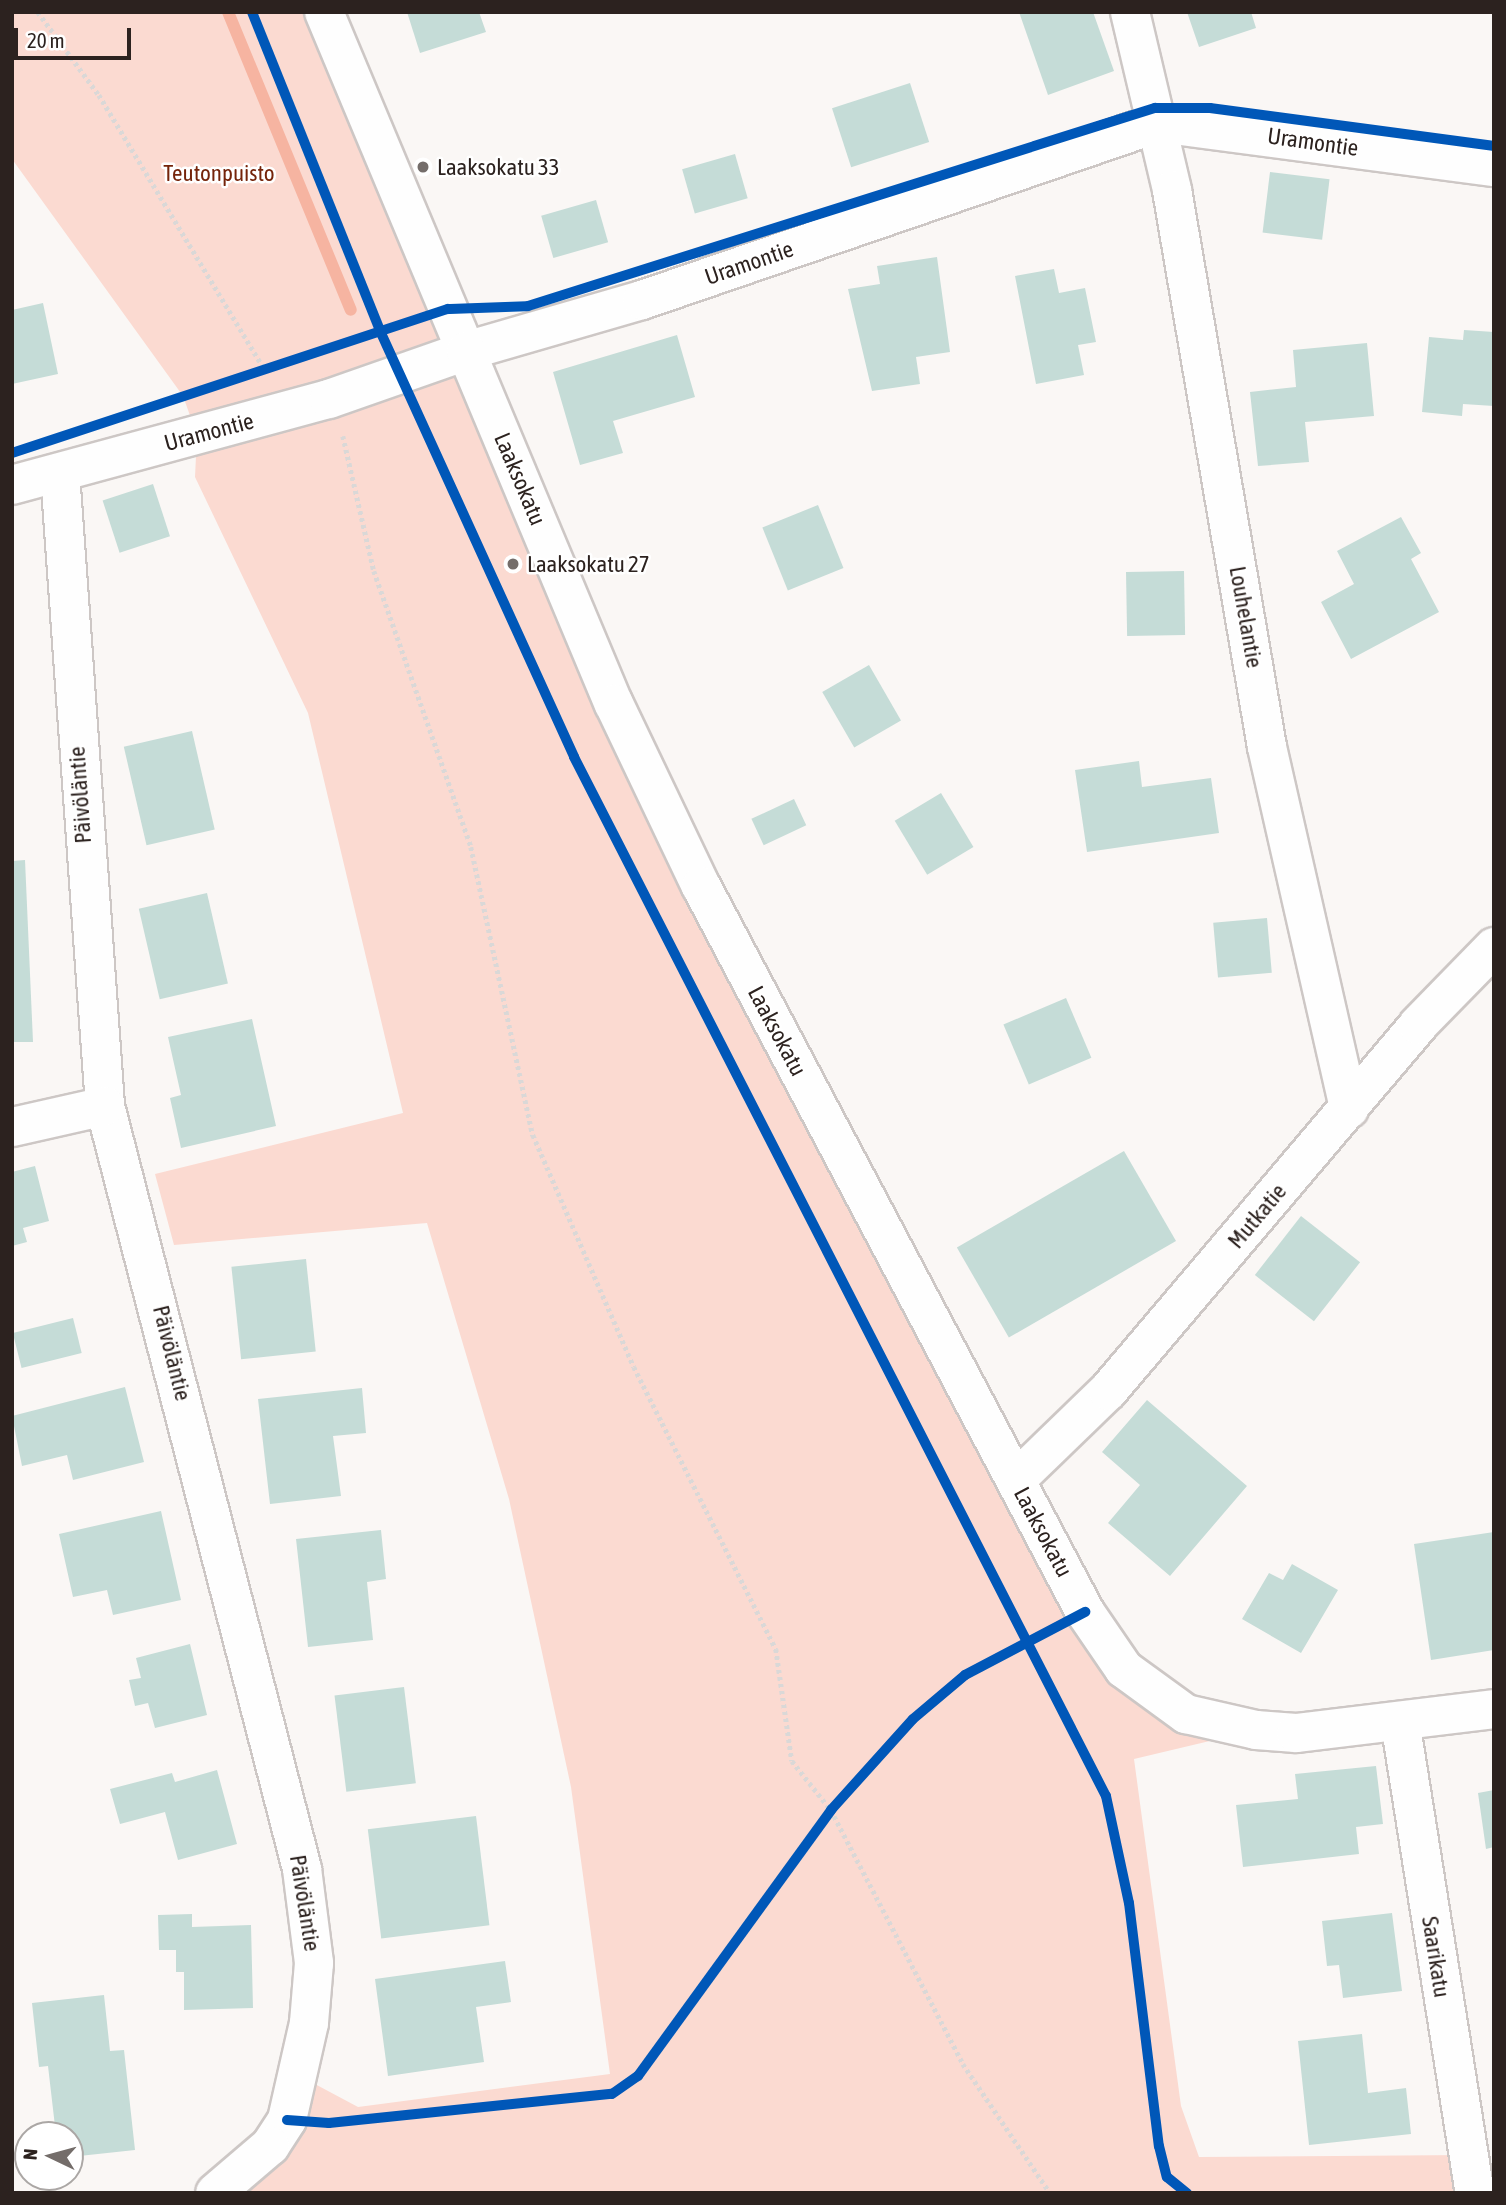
<!DOCTYPE html>
<html>
<head>
<meta charset="utf-8">
<style>
	body { margin:0 }
	#map { position:relative; width:1506px; height:2205px; overflow:hidden; background:#faf7f5; font-family:"Asap Condensed",sans-serif }
	div>[style] { position:absolute }
	.green>* { inset:0; background:#fbdad1 }
	.stream>* { height:12px; margin:-6px; padding:0 6px; transform-origin:6px; border-radius:6px; background:#f6b4a1 }
	.building>* { inset:0; background:#c5dcd7; transform-origin:0 0 }
	.path>* { height:4.5px; margin-top:-2.25px; transform-origin:0; background:repeating-linear-gradient(90deg,#dad8d7 0 3.5px,transparent 0 7px) }
	.roads { filter:drop-shadow(2px 0 #cdc7c5) drop-shadow(-2px 0 #cdc7c5) drop-shadow(0 2px #cdc7c5) drop-shadow(0 -2px #cdc7c5) }
	.street>* { height:38px; margin:-19px; padding:0 19px; transform-origin:19px; border-radius:19px; background:#fefefe }
	.secondary>* { height:38px; margin:-19px; padding:0 19px; transform-origin:19px; border-radius:19px; background:#fefefe }
	.cycleway>* { height:10px; margin:-5px; padding:0 5px; transform-origin:5px; border-radius:5px; background:#0057b8 }
	.dots>* { width:19px; height:19px; translate:-50% -50%; box-sizing:border-box; border:4px solid #fff; border-radius:50% }
	span { translate:-50% -50%; white-space:nowrap; text-align:center; line-height:1.15; -webkit-text-stroke:5px #fff; paint-order:stroke }
	.street-label { font-size:23px; color:#2c221f }
	.poi-label { font-size:23px; color:#2c221f }
	.left { translate:0 -50%; text-align:left }
	.park-label { font-size:23px; color:#75240a }
	.frame { position:absolute; inset:0; border:14px solid #2c221f; pointer-events:none }
	.north { position:absolute; left:14px; top:2121px; width:70px; height:70px; box-sizing:border-box; background:#fff; border:2px solid #aba7a5; border-radius:50%; rotate:275deg; font-size:19px; font-weight:700; line-height:28px; text-align:center; color:#2c221f }
	.north::after { content:''; display:block; margin:auto; width:24px; height:32px; background:#746d6a; clip-path:polygon(50% 0,100% 100%,50% 72%,0 100%) }
	.scale { position:absolute; left:14px; top:28px; width:117px; height:32px; box-sizing:border-box; border:4px solid #2c221f; border-top:0; padding-left:9px; font-size:21px; line-height:24px; white-space:nowrap; color:#2c221f; -webkit-text-stroke:5px #fff; paint-order:stroke }
</style>
</head>
<body>
<div id="map">
	<div class="green">
		<div style="clip-path:polygon(12px 12px,324px 12px,614px 704px,1124px 1669px,1256px 1730px,1134px 1759px,1181px 2106px,1199px 2157px,1466px 2155px,1475px 2193px,215px 2193px,298px 2075px,358px 2107px,610px 2074px,571px 1787px,509px 1499px,427px 1223px,174px 1245px,155px 1174px,403px 1113px,308px 713px,195px 477px,197px 435px,183px 396px,12px 159px)"></div>
	</div>
	<div class="stream">
		<div style="left:228px;top:12px;width:322px;rotate:67.6deg"></div>
	</div>
	<div class="building">
		<div style="clip-path:polygon(407px 12px,479px 12px,486px 32px,420px 53px)"></div>
		<div style="clip-path:polygon(1019px 12px,1093px 12px,1114px 71px,1048px 95px)"></div>
		<div style="clip-path:polygon(1187px 12px,1251px 12px,1256px 28px,1199px 47px)"></div>
		<div style="left:910px;top:83px;width:62px;height:82px;rotate:72deg"></div>
		<div style="left:735px;top:154px;width:46px;height:55px;rotate:74deg"></div>
		<div style="left:1270px;top:172px;width:60px;height:61px;rotate:7deg"></div>
		<div style="left:596px;top:200px;width:44px;height:57px;rotate:74deg"></div>
		<div style="clip-path:polygon(937px 257px,950px 352px,916px 357px,920px 384px,872px 391px,848px 289px,880px 284px,877px 266px)"></div>
		<div style="clip-path:polygon(1054px 269px,1059px 293px,1085px 288px,1096px 342px,1078px 345px,1084px 375px,1036px 384px,1015px 276px)"></div>
		<div style="clip-path:polygon(43px 303px,58px 374px,12px 384px,12px 310px)"></div>
		<div style="clip-path:polygon(1464px 330px,1494px 332px,1494px 406px,1463px 404px,1462px 416px,1422px 412px,1429px 337px,1463px 340px)"></div>
		<div style="clip-path:polygon(677px 335px,695px 397px,613px 421px,623px 453px,580px 465px,553px 372px)"></div>
		<div style="clip-path:polygon(1367px 343px,1374px 416px,1305px 422px,1309px 462px,1258px 466px,1250px 392px,1296px 387px,1293px 350px)"></div>
		<div style="left:153px;top:484px;width:55px;height:53px;rotate:72deg"></div>
		<div style="left:818px;top:505px;width:68px;height:60px;rotate:68deg"></div>
		<div style="clip-path:polygon(1401px 517px,1421px 553px,1411px 559px,1439px 612px,1351px 659px,1321px 602px,1354px 584px,1337px 551px)"></div>
		<div style="left:1184px;top:571px;width:64px;height:58px;rotate:89deg"></div>
		<div style="left:869px;top:665px;width:64px;height:54px;rotate:60deg"></div>
		<div style="left:192px;top:731px;width:101px;height:70px;rotate:77deg"></div>
		<div style="clip-path:polygon(1139px 761px,1142px 787px,1211px 778px,1219px 833px,1087px 852px,1075px 770px)"></div>
		<div style="left:941px;top:793px;width:63px;height:54px;rotate:59deg"></div>
		<div style="left:794px;top:799px;width:29px;height:47px;rotate:65deg"></div>
		<div style="clip-path:polygon(25px 860px,33px 1042px,12px 1042px,12px 861px)"></div>
		<div style="left:207px;top:893px;width:93px;height:70px;rotate:77deg"></div>
		<div style="left:1267px;top:918px;width:55px;height:54px;rotate:85deg"></div>
		<div style="left:1066px;top:998px;width:65px;height:68px;rotate:67deg"></div>
		<div style="clip-path:polygon(252px 1019px,276px 1126px,181px 1148px,170px 1098px,181px 1095px,168px 1037px)"></div>
		<div style="left:1124px;top:1151px;width:104px;height:193px;rotate:60deg"></div>
		<div style="clip-path:polygon(35px 1166px,49px 1221px,23px 1228px,27px 1242px,12px 1246px,12px 1172px)"></div>
		<div style="left:1301px;top:1216px;width:75px;height:75px;rotate:38deg"></div>
		<div style="left:306px;top:1259px;width:93px;height:75px;rotate:84deg"></div>
		<div style="left:73px;top:1318px;width:36px;height:62px;rotate:76deg"></div>
		<div style="clip-path:polygon(125px 1387px,144px 1462px,73px 1480px,67px 1455px,22px 1466px,12px 1416px)"></div>
		<div style="clip-path:polygon(362px 1388px,366px 1433px,333px 1436px,341px 1496px,270px 1504px,258px 1399px)"></div>
		<div style="clip-path:polygon(1147px 1400px,1247px 1486px,1170px 1576px,1108px 1523px,1140px 1485px,1102px 1452px)"></div>
		<div style="clip-path:polygon(161px 1511px,181px 1600px,113px 1615px,107px 1590px,73px 1597px,59px 1534px)"></div>
		<div style="clip-path:polygon(381px 1530px,386px 1579px,367px 1582px,373px 1640px,308px 1647px,296px 1539px)"></div>
		<div style="clip-path:polygon(1494px 1532px,1494px 1650px,1431px 1660px,1414px 1544px)"></div>
		<div style="clip-path:polygon(1292px 1564px,1338px 1590px,1301px 1653px,1242px 1619px,1269px 1573px,1283px 1580px)"></div>
		<div style="clip-path:polygon(190px 1644px,207px 1715px,155px 1728px,148px 1703px,135px 1706px,129px 1680px,141px 1678px,136px 1658px)"></div>
		<div style="left:404px;top:1687px;width:97px;height:70px;rotate:83deg"></div>
		<div style="clip-path:polygon(1376px 1766px,1383px 1824px,1356px 1827px,1359px 1854px,1243px 1867px,1236px 1805px,1298px 1799px,1295px 1774px)"></div>
		<div style="clip-path:polygon(217px 1770px,237px 1844px,178px 1860px,165px 1812px,120px 1824px,110px 1789px,172px 1773px,175px 1782px)"></div>
		<div style="clip-path:polygon(1494px 1790px,1494px 1847px,1486px 1849px,1478px 1793px)"></div>
		<div style="left:476px;top:1816px;width:110px;height:109px;rotate:83deg"></div>
		<div style="clip-path:polygon(1392px 1913px,1402px 1991px,1343px 1998px,1339px 1965px,1327px 1966px,1322px 1921px)"></div>
		<div style="clip-path:polygon(192px 1914px,192px 1927px,251px 1925px,253px 2008px,184px 2010px,184px 1972px,176px 1972px,176px 1950px,159px 1950px,158px 1915px)"></div>
		<div style="clip-path:polygon(505px 1961px,511px 2002px,476px 2007px,484px 2062px,388px 2076px,375px 1979px)"></div>
		<div style="clip-path:polygon(104px 1995px,110px 2051px,124px 2050px,135px 2150px,70px 2157px,70px 2135px,56px 2135px,48px 2066px,39px 2067px,32px 2003px)"></div>
		<div style="clip-path:polygon(1362px 2034px,1368px 2093px,1406px 2088px,1411px 2134px,1309px 2145px,1298px 2041px)"></div>
	</div>
	<div class="path">
		<div style="left:38px;top:12px;width:103px;rotate:53.7deg"></div>
		<div style="left:99px;top:95px;width:321px;rotate:58.9deg"></div>
		<div style="left:343px;top:436px;width:139px;rotate:77.1deg"></div>
		<div style="left:374px;top:571px;width:293px;rotate:70.6deg"></div>
		<div style="left:471px;top:847px;width:295px;rotate:77.9deg"></div>
		<div style="left:533px;top:1135px;width:253px;rotate:66.5deg"></div>
		<div style="left:634px;top:1367px;width:316px;rotate:63.3deg"></div>
		<div style="left:776px;top:1649px;width:113px;rotate:81.9deg"></div>
		<div style="left:792px;top:1761px;width:63px;rotate:51.5deg"></div>
		<div style="left:831px;top:1810px;width:286px;rotate:62.5deg"></div>
		<div style="left:963px;top:2064px;width:156px;rotate:56deg"></div>
	</div>
	<div class="roads">
		<div class="street">
			<div style="left:324px;top:12px;width:368px;rotate:67.3deg"></div>
			<div style="left:466px;top:351px;width:183px;rotate:-16.2deg"></div>
			<div style="left:642px;top:300px;width:546px;rotate:-18.93deg"></div>
			<div style="left:1158px;top:123px;width:339px;rotate:7.5deg"></div>
			<div style="left:1130px;top:12px;width:183px;rotate:76.7deg"></div>
			<div style="left:1172px;top:190px;width:565px;rotate:80.32deg"></div>
			<div style="left:1267px;top:747px;width:371px;rotate:77.2deg"></div>
			<div style="left:60px;top:473px;width:635px;rotate:85.93deg"></div>
			<div style="left:105px;top:1106px;width:788px;rotate:75.52deg"></div>
			<div style="left:302px;top:1869px;width:95px;rotate:82.7deg"></div>
			<div style="left:314px;top:1963px;width:60px;rotate:94.8deg"></div>
			<div style="left:309px;top:2023px;width:99px;rotate:102.8deg"></div>
			<div style="left:287px;top:2120px;width:31px;rotate:123deg"></div>
			<div style="left:270px;top:2146px;width:72px;rotate:139.5deg"></div>
			<div style="left:12px;top:1127px;width:95px;rotate:-12.7deg"></div>
			<div style="left:1016px;top:1480px;width:128px;rotate:-44.1deg"></div>
			<div style="left:1108px;top:1391px;width:480px;rotate:-49.7deg"></div>
			<div style="left:1418px;top:1025px;width:109px;rotate:-45.7deg"></div>
			<div style="left:1400px;top:1721px;width:478px;rotate:81deg"></div>
		</div>
		<div class="secondary">
			<div style="left:12px;top:485px;width:328px;rotate:-15.2deg"></div>
			<div style="left:329px;top:399px;width:145px;rotate:-19.3deg"></div>
			<div style="left:466px;top:351px;width:383px;rotate:67.3deg"></div>
			<div style="left:614px;top:704px;width:202px;rotate:64.5deg"></div>
			<div style="left:701px;top:886px;width:821px;rotate:62.12deg"></div>
			<div style="left:1085px;top:1612px;width:69px;rotate:55.6deg"></div>
			<div style="left:1124px;top:1669px;width:77px;rotate:36deg"></div>
			<div style="left:1186px;top:1714px;width:72px;rotate:12.9deg"></div>
			<div style="left:1256px;top:1730px;width:40px;rotate:4.3deg"></div>
			<div style="left:1296px;top:1733px;width:199px;rotate:-6.9deg"></div>
		</div>
	</div>
	<div class="cycleway">
		<div style="left:252px;top:12px;width:346px;rotate:68.1deg"></div>
		<div style="left:381px;top:333px;width:466px;rotate:65.5deg"></div>
		<div style="left:574px;top:757px;width:1167px;rotate:62.89deg"></div>
		<div style="left:1106px;top:1796px;width:109px;rotate:77.9deg"></div>
		<div style="left:1129px;top:1903px;width:245px;rotate:83deg"></div>
		<div style="left:1159px;top:2146px;width:32px;rotate:76deg"></div>
		<div style="left:1167px;top:2177px;width:26px;rotate:39deg"></div>
		<div style="left:12px;top:453px;width:459px;rotate:-18.3deg"></div>
		<div style="left:448px;top:309px;width:80px;rotate:-2.1deg"></div>
		<div style="left:528px;top:306px;width:658px;rotate:-17.53deg"></div>
		<div style="left:1155px;top:108px;width:55px"></div>
		<div style="left:1210px;top:108px;width:287px;rotate:7.6deg"></div>
		<div style="left:287px;top:2120px;width:42px;rotate:4.1deg"></div>
		<div style="left:329px;top:2123px;width:284px;rotate:-5.9deg"></div>
		<div style="left:612px;top:2094px;width:32px;rotate:-35deg"></div>
		<div style="left:638px;top:2076px;width:329px;rotate:-54deg"></div>
		<div style="left:831px;top:1810px;width:122px;rotate:-48deg"></div>
		<div style="left:913px;top:1719px;width:68px;rotate:-40.2deg"></div>
		<div style="left:965px;top:1675px;width:136px;rotate:-27.7deg"></div>
	</div>
	<div class="dots">
		<div style="left:423px;top:167px;background:#746d6a"></div>
		<div style="left:513px;top:564px;background:#746d6a"></div>
	</div>
	<div class="street-label">
		<span style="left:1313px;top:142px;rotate:8deg">Uramontie</span>
		<span style="left:749px;top:263px;rotate:-19deg">Uramontie</span>
		<span style="left:209px;top:432px;rotate:-15deg">Uramontie</span>
		<span style="left:520px;top:479px;rotate:67deg">Laaksokatu</span>
		<span style="left:1246px;top:617px;rotate:80deg">Louhelantie</span>
		<span style="left:80px;top:795px;rotate:-94deg">Päivöläntie</span>
		<span style="left:777px;top:1031px;rotate:62deg">Laaksokatu</span>
		<span style="left:1257px;top:1216px;rotate:-50deg">Mutkatie</span>
		<span style="left:172px;top:1353px;rotate:76deg">Päivöläntie</span>
		<span style="left:1043px;top:1532px;rotate:62deg">Laaksokatu</span>
		<span style="left:305px;top:1903px;rotate:81deg">Päivöläntie</span>
		<span style="left:1436px;top:1957px;rotate:81deg">Saarikatu</span>
	</div>
	<div class="poi-label">
		<span class="left" style="left:437px;top:167px">Laaksokatu 33</span>
		<span class="left" style="left:527px;top:564px">Laaksokatu 27</span>
	</div>
	<div class="park-label">
		<span style="left:219px;top:173px">Teutonpuisto</span>
	</div>
	<div class="frame"></div>
	<div class="north">N</div>
	<div class="scale">20 m</div>
</div>
</body>
</html>
